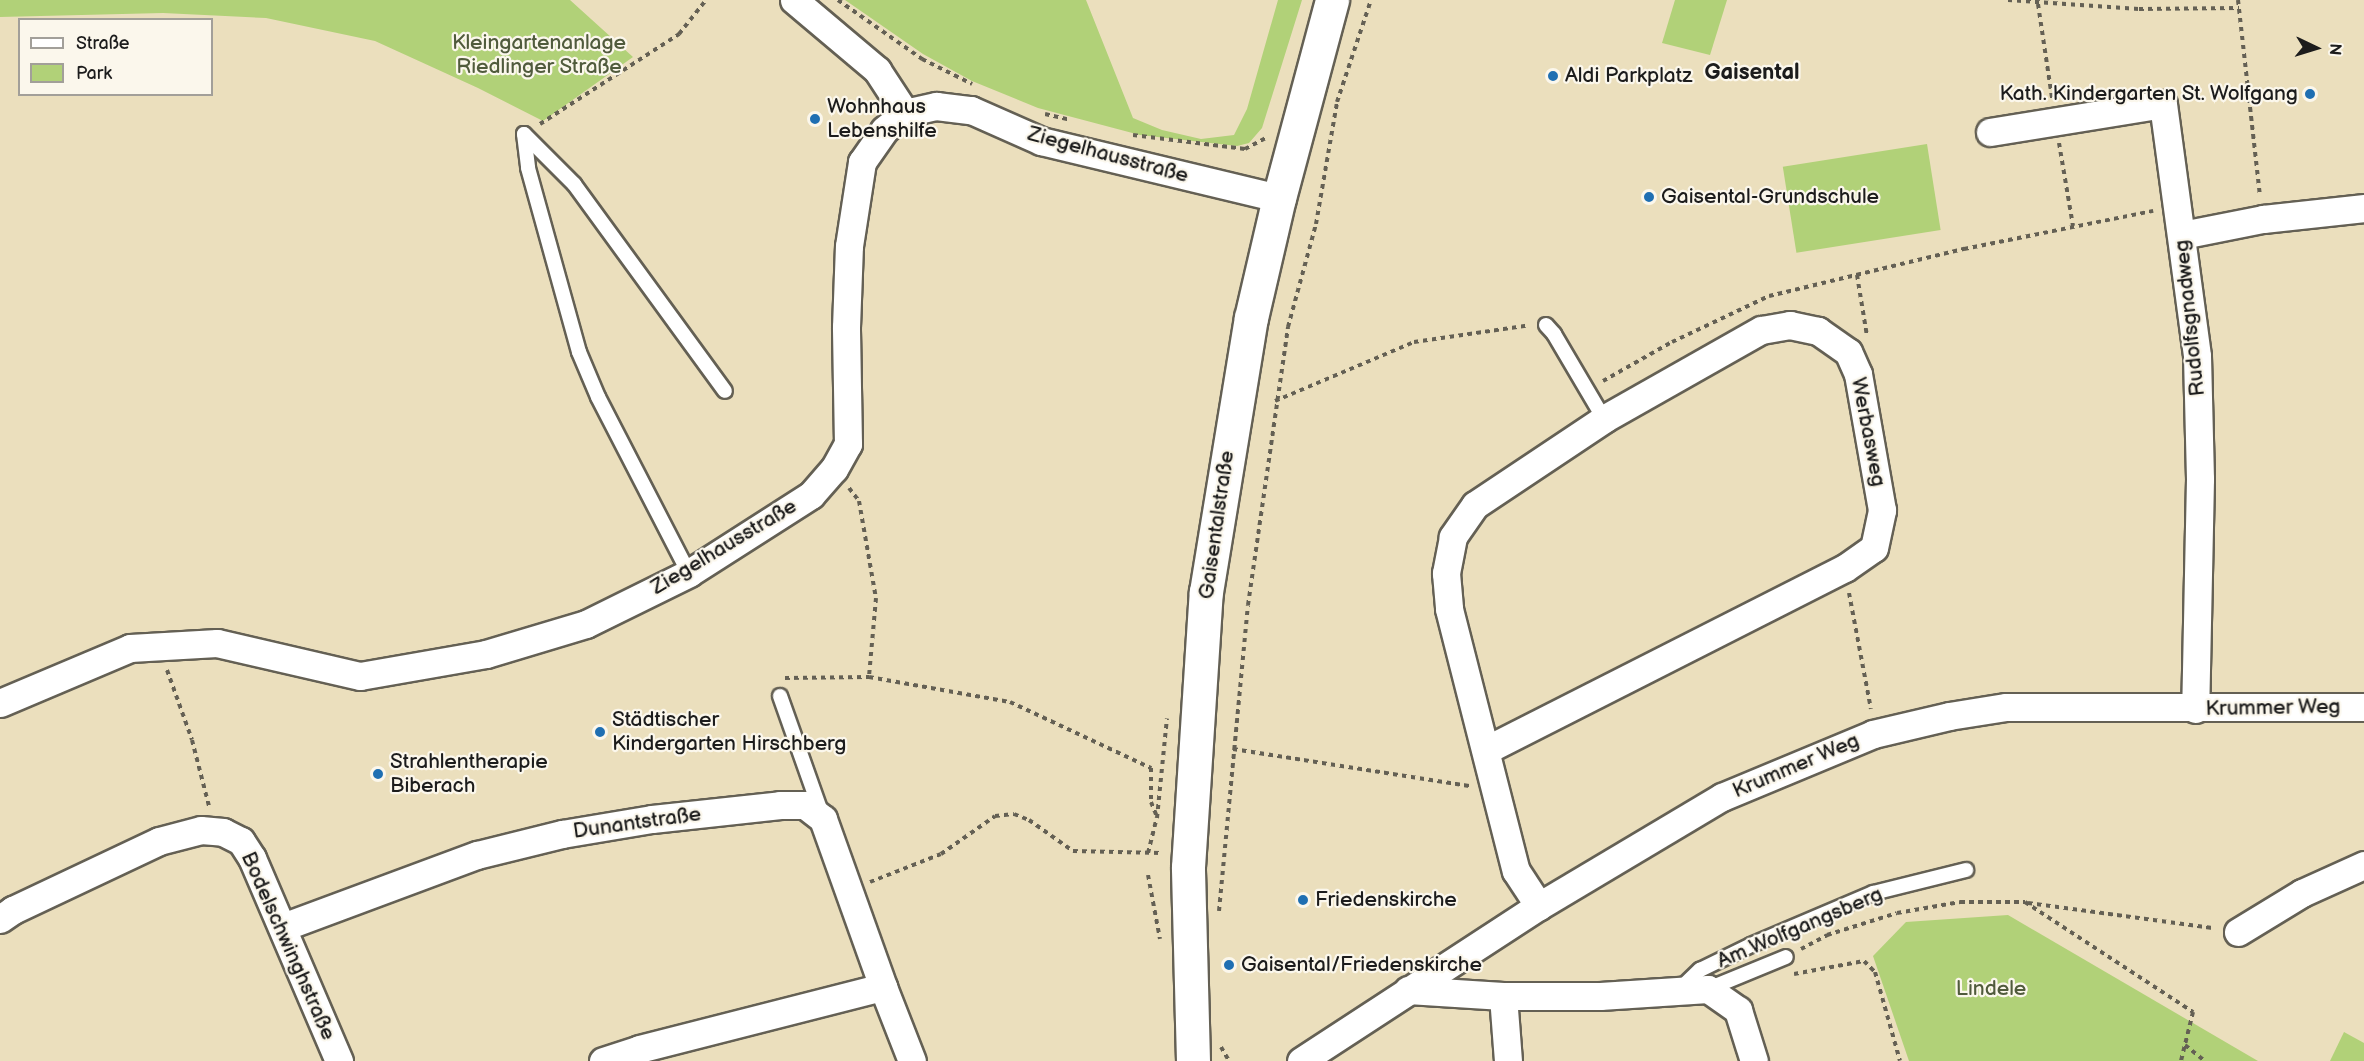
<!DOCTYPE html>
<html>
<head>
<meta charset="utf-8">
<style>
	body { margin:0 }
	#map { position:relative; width:2364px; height:1061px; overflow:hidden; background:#ebdfbd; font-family:"Balsamiq Sans",sans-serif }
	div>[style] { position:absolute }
	.green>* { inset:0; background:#b1d178; transform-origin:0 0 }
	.path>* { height:4px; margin-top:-2px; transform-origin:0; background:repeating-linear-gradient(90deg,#646054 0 4.5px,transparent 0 9px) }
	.roads { filter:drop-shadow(2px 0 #646054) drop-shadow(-2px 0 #646054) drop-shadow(0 2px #646054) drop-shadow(0 -2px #646054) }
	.lane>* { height:14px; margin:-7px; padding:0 7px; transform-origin:7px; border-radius:7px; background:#fff }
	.street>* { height:27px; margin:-13.5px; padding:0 13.5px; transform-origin:13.5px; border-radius:13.5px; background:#fff }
	.secondary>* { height:33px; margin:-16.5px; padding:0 16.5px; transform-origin:16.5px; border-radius:16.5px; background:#fff }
	.dots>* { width:16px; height:16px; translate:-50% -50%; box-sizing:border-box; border:3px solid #fbf7ec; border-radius:50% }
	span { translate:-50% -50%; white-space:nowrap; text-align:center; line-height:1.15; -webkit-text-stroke:4.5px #fbf7ec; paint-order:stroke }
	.park-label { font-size:21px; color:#505b3c }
	.poi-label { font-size:21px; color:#1c1c1c }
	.left { translate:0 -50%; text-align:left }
	.right { translate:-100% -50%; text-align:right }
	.street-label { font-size:21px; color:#1c1c1c }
	.neighbourhood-label { font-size:22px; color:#1c1c1c; font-weight:700 }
	.legend { position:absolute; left:18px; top:18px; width:195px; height:78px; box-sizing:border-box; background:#fbf7ec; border:2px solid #a29f99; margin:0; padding:8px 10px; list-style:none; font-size:18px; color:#1c1c1c }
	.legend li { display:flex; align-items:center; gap:12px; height:30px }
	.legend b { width:30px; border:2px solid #a29f99 }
	.north { position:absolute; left:2286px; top:18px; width:60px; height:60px; -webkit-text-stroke:4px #fbf7ec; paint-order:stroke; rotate:94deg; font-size:16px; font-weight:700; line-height:24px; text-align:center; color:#1c1c1c }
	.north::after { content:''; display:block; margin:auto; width:21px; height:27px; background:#1c1c1c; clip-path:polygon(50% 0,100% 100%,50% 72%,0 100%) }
</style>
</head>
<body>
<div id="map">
	<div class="green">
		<div style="clip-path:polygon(0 0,570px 0,633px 57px,543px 121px,478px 88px,375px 41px,266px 18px,163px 13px,0 17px)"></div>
		<div style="clip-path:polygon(845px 0,1086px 0,1133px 118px,1162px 130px,1201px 139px,1234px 135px,1247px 109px,1278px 0,1302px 0,1262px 128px,1249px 143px,1237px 146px,1140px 135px,1038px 108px,972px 81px,923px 54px)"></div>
		<div style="clip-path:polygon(1675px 0,1727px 0,1710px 55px,1662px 43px)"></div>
		<div style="left:1927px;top:144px;width:87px;height:146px;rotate:81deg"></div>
		<div style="clip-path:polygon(2008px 915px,2258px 1061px,1909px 1061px,1873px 956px,1906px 922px)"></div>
		<div style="clip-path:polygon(2344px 1032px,2364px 1043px,2364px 1061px,2330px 1061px)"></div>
	</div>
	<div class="path">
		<div style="left:838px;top:0;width:103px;rotate:35.1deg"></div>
		<div style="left:922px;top:59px;width:56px;rotate:26.6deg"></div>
		<div style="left:2008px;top:0;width:131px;rotate:3.9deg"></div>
		<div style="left:2139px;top:9px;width:100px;rotate:-0.6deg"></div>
		<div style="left:2238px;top:0;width:196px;rotate:83.6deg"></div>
		<div style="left:2038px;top:4px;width:95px;rotate:81.5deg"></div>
		<div style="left:1045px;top:114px;width:26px;rotate:13deg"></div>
		<div style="left:540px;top:124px;width:166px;rotate:-32.9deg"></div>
		<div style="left:679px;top:34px;width:43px;rotate:-51.5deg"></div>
		<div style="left:1133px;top:135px;width:113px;rotate:7.1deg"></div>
		<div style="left:1245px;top:149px;width:24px;rotate:-28deg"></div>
		<div style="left:2059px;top:143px;width:84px;rotate:80.4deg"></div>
		<div style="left:1857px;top:275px;width:62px;rotate:80.7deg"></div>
		<div style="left:1603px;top:381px;width:79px;rotate:-29.5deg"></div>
		<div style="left:1672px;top:342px;width:107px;rotate:-25.4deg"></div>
		<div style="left:1769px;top:296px;width:201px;rotate:-13.6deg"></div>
		<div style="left:1964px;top:249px;width:193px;rotate:-11.4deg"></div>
		<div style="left:1275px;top:401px;width:151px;rotate:-23deg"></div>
		<div style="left:1414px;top:342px;width:117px;rotate:-8.3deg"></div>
		<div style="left:849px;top:488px;width:16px;rotate:52deg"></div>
		<div style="left:859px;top:501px;width:98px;rotate:80.1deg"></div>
		<div style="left:876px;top:598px;width:79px;rotate:95.1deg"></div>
		<div style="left:1849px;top:593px;width:118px;rotate:79.3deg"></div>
		<div style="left:167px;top:670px;width:74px;rotate:70.3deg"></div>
		<div style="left:192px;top:740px;width:68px;rotate:75.6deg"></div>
		<div style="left:785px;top:678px;width:84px;rotate:-0.7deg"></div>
		<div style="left:869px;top:677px;width:143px;rotate:10.1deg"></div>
		<div style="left:1010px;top:702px;width:156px;rotate:25.1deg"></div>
		<div style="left:1151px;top:768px;width:34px;rotate:90deg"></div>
		<div style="left:1151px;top:802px;width:16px;rotate:68deg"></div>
		<div style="left:1233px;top:749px;width:239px;rotate:8.9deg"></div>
		<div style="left:1148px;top:853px;width:36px;rotate:-76deg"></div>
		<div style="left:1157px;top:818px;width:100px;rotate:-84.3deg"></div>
		<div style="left:1148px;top:875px;width:65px;rotate:79.4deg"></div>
		<div style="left:870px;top:882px;width:76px;rotate:-21.5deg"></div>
		<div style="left:941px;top:854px;width:66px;rotate:-35.1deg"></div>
		<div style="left:995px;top:816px;width:19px;rotate:-6deg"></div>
		<div style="left:1014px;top:814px;width:16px;rotate:22deg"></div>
		<div style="left:1029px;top:820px;width:54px;rotate:35.2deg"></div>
		<div style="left:1073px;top:851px;width:88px;rotate:1.3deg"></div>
		<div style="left:2028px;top:903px;width:188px;rotate:7.7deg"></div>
		<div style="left:1219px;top:911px;width:307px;rotate:-84.6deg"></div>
		<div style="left:1248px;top:605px;width:281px;rotate:-81.8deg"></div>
		<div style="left:1288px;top:327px;width:107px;rotate:-74.8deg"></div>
		<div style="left:1316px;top:224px;width:124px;rotate:-80.2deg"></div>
		<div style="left:1337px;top:102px;width:108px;rotate:-71.6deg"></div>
		<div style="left:1801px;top:949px;width:30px;rotate:-28deg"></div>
		<div style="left:1827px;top:935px;width:73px;rotate:-17.4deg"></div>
		<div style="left:1897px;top:913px;width:64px;rotate:-9.9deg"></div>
		<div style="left:1960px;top:902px;width:65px"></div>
		<div style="left:2025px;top:902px;width:201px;rotate:33.2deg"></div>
		<div style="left:2193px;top:1012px;width:50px;rotate:103.8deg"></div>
		<div style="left:1794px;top:974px;width:71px;rotate:-10.5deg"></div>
		<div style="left:1864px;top:961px;width:16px;rotate:45deg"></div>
		<div style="left:1875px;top:972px;width:92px;rotate:74.3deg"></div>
		<div style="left:2185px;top:1045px;width:26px;rotate:39deg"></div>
		<div style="left:1221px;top:1047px;width:16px;rotate:60deg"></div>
	</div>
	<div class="roads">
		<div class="lane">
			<div style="left:524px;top:134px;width:34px;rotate:83deg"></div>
			<div style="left:528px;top:168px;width:191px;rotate:74.5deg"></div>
			<div style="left:579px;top:352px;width:49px;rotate:67.1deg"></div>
			<div style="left:598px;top:397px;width:198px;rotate:62.7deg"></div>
			<div style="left:524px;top:134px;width:71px;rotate:45deg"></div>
			<div style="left:574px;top:184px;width:256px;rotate:53.9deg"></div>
			<div style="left:1546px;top:325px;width:12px;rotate:48deg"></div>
			<div style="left:1554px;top:334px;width:99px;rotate:59.5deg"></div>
			<div style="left:780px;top:696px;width:123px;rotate:70.5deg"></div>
			<div style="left:1680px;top:989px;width:28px;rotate:-44deg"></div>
			<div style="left:1700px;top:970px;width:57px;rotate:-26.1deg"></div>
			<div style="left:1751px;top:945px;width:133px;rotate:-23.1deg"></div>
			<div style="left:1873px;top:893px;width:96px;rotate:-13.9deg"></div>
			<div style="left:1708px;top:989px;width:84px;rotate:-22.3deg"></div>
		</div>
		<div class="street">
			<div style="left:794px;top:0;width:109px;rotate:40.1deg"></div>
			<div style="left:877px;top:70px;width:51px;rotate:56.9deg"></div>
			<div style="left:1990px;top:132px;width:175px;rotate:-9.2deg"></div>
			<div style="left:2163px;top:104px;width:254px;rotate:82.3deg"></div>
			<div style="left:2197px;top:356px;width:123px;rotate:88.6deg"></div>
			<div style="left:2200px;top:479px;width:230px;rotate:91.2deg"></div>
			<div style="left:2182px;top:235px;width:83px;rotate:-11.2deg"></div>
			<div style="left:2263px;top:219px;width:102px;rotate:-6.2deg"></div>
			<div style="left:0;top:703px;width:141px;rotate:-22.9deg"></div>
			<div style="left:130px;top:648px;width:87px;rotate:-3.3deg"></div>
			<div style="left:217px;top:643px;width:147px;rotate:13deg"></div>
			<div style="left:360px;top:676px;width:128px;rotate:-9.9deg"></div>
			<div style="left:486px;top:654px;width:104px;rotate:-16.7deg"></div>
			<div style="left:586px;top:624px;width:115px;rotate:-26.3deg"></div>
			<div style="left:689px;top:573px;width:145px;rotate:-32.6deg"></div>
			<div style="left:811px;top:495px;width:35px;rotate:-49deg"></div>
			<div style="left:834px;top:469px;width:29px;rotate:-61deg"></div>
			<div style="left:848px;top:444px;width:117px;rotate:-91deg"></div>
			<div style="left:846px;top:327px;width:81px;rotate:-87.9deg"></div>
			<div style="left:849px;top:246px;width:85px;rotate:-81.2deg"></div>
			<div style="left:862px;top:162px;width:39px;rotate:-55deg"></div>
			<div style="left:884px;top:130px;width:27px;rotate:-39deg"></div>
			<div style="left:905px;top:113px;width:32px;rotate:-13deg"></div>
			<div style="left:936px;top:106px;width:35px;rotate:7deg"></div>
			<div style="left:971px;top:110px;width:77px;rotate:23.9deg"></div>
			<div style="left:1041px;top:141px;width:245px;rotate:13.5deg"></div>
			<div style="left:1486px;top:750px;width:402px;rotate:-26.9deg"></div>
			<div style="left:1845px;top:568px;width:35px;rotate:-35deg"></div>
			<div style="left:1874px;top:548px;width:39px;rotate:-78deg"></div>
			<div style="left:1882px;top:510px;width:138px;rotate:-100deg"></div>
			<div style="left:1858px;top:374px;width:24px;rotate:-114deg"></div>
			<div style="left:1848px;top:352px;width:37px;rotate:-145deg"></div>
			<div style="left:1818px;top:331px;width:29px;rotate:-168deg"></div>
			<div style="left:1790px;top:325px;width:29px;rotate:170deg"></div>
			<div style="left:1761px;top:330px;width:180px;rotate:150.5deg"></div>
			<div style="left:1604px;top:419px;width:155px;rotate:146.3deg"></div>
			<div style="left:1475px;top:505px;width:39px;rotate:125deg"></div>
			<div style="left:1453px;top:537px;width:37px;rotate:101deg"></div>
			<div style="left:1446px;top:573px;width:36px;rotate:85deg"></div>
			<div style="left:1449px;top:609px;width:270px;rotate:75.7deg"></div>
			<div style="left:1516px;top:871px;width:42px;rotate:56.7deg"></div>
			<div style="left:0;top:919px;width:16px;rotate:-35deg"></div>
			<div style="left:13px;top:910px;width:161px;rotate:-25.3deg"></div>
			<div style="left:159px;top:841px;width:43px;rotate:-14.7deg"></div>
			<div style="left:201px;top:830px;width:22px;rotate:5deg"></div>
			<div style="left:223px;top:832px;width:20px;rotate:27deg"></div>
			<div style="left:241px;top:841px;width:20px;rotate:57deg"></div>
			<div style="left:252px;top:858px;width:221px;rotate:66.8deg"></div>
			<div style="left:283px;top:927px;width:207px;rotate:-20.4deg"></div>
			<div style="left:477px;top:855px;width:88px;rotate:-13.9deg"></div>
			<div style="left:562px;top:834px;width:91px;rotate:-9.5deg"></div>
			<div style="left:652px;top:819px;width:129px;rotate:-6.2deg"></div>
			<div style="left:780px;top:805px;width:25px"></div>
			<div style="left:805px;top:805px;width:23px;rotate:38deg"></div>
			<div style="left:823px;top:819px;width:178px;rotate:70.3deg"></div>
			<div style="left:2238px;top:932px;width:75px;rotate:-31.4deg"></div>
			<div style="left:2302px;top:893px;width:68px;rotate:-24.3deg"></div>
			<div style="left:1408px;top:990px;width:95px;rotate:3.6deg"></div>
			<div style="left:1503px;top:996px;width:97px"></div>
			<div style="left:1600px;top:996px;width:108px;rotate:-3.7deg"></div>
			<div style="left:1708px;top:989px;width:37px;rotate:35deg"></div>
			<div style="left:1738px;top:1010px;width:53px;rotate:72.6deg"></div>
			<div style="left:1503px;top:996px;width:65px;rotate:85.6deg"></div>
			<div style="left:603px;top:1061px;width:38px;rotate:-18deg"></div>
			<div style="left:639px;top:1049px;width:252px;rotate:-14.3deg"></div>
			<div style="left:883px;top:987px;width:79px;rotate:68.6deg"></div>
			<div style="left:1301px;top:1061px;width:284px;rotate:-33.1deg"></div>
			<div style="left:1539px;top:906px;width:213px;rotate:-30.8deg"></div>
			<div style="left:1722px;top:797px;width:164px;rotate:-22.6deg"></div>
			<div style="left:1873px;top:734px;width:78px;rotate:-13.3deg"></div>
			<div style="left:1949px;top:716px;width:58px;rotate:-9deg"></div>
			<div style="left:2006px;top:707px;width:358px"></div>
		</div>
		<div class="secondary">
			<div style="left:1193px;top:1061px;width:194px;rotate:-91.5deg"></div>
			<div style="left:1188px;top:867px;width:276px;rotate:-86.3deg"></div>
			<div style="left:1206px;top:592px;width:278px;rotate:-80.7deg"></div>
			<div style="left:1251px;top:318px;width:123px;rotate:-76.9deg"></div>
			<div style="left:1279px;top:198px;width:205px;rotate:-75deg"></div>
		</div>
	</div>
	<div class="dots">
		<div style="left:1553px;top:76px;background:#1f6fb2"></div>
		<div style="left:2310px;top:94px;background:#1f6fb2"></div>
		<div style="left:815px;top:119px;background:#1f6fb2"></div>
		<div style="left:1649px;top:197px;background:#1f6fb2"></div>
		<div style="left:600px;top:732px;background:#1f6fb2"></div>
		<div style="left:378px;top:774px;background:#1f6fb2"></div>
		<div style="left:1303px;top:900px;background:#1f6fb2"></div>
		<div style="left:1229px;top:965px;background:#1f6fb2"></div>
	</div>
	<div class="park-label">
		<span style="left:539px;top:55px">Kleingartenanlage<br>Riedlinger Straße</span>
		<span style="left:1991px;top:989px">Lindele</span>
	</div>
	<div class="poi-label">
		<span class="left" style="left:1565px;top:76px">Aldi Parkplatz</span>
		<span class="right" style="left:2298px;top:94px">Kath. Kindergarten St. Wolfgang</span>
		<span class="left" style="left:827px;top:119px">Wohnhaus<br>Lebenshilfe</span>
		<span class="left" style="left:1661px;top:197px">Gaisental-Grundschule</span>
		<span class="left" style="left:612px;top:732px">Städtischer<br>Kindergarten Hirschberg</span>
		<span class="left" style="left:390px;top:774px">Strahlentherapie<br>Biberach</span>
		<span class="left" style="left:1315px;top:900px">Friedenskirche</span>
		<span class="left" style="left:1241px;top:965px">Gaisental/Friedenskirche</span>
	</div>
	<div class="street-label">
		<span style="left:1108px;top:155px;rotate:15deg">Ziegelhausstraße</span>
		<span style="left:2190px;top:318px;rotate:-96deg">Rudolfsgnadweg</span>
		<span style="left:1868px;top:432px;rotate:79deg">Werbasweg</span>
		<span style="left:1217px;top:525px;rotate:-82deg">Gaisentalstraße</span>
		<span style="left:724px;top:547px;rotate:-31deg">Ziegelhausstraße</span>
		<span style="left:2273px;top:708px;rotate:-1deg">Krummer Weg</span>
		<span style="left:1796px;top:766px;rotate:-23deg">Krummer Weg</span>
		<span style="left:637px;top:823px;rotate:-8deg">Dunantstraße</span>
		<span style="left:1800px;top:928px;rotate:-23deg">Am Wolfgangsberg</span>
		<span style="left:288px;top:946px;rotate:66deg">Bodelschwinghstraße</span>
	</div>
	<div class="neighbourhood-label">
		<span style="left:1752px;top:73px">Gaisental</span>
	</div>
	<ul class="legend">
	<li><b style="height:8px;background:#fff"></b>Straße</li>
	<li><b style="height:16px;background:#b1d178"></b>Park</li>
	</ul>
	<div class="north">N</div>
</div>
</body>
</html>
